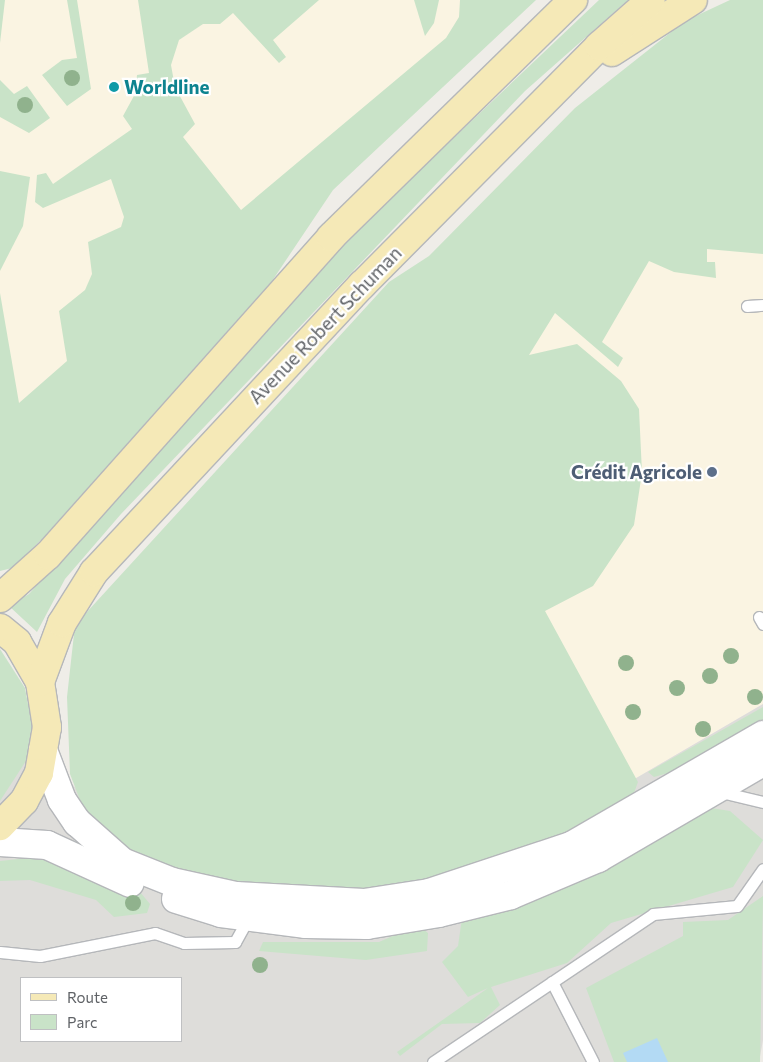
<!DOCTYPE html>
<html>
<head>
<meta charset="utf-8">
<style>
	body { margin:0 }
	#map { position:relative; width:763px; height:1062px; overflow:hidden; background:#efede8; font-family:Commissioner,sans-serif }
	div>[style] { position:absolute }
	.commercial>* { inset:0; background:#faf4e2 }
	.industrial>* { inset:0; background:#deddda }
	.green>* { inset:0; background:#c9e3c8 }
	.water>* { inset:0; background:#b3daf4 }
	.roads { filter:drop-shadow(1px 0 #b5b7ba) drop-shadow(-1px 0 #b5b7ba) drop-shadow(0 1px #b5b7ba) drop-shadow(0 -1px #b5b7ba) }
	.lane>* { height:11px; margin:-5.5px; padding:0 5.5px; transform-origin:5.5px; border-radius:5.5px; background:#fff }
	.secondary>* { height:28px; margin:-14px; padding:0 14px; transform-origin:14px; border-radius:14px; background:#fff }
	.primary>* { height:28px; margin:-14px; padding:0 14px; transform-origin:14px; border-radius:14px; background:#f5e9b7 }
	.trees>* { width:16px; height:16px; margin:-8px; border-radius:50%; background:#90b28d }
	.dots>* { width:14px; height:14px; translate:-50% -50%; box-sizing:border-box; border:2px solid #fff; border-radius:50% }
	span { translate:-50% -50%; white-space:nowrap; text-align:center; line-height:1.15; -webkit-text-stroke:4.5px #fff; paint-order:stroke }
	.culture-label { font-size:19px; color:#0d838f; font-weight:700 }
	.left { translate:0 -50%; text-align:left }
	.street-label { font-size:19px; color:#5f6266 }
	.service-label { font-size:19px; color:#4e5e75; font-weight:700 }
	.right { translate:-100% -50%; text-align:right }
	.legend { position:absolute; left:20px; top:977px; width:162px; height:65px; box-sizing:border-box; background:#fff; border:1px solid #bfc0c2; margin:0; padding:6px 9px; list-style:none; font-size:15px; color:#5f6266 }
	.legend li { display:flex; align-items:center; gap:10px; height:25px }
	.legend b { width:25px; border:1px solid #bfc0c2 }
</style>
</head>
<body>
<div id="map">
	<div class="commercial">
		<div style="clip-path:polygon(0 0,501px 0,0 526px)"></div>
		<div style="clip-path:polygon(763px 21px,763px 704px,626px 784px,181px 577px)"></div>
	</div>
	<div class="industrial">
		<div style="clip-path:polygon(evenodd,0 701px,100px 816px,626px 784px,763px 704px,763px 1040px,759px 1062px,0 1062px,0 701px,21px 978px,181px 978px,181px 1041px,21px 1041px,21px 978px)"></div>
	</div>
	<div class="green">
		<div style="clip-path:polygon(0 0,5px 0,0 43px)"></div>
		<div style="clip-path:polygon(67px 0,77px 0,91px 89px,67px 106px,42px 75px,62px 60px,77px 58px)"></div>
		<div style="clip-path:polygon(138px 0,319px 0,273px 40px,286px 57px,279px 63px,233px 13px,220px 24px,203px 24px,179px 40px,171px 65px,175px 87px,195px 124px,183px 137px,241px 210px,446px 38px,459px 17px,460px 0,536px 0,333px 190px,272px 281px,44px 537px,12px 568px,0 571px,0 293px,19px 403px,67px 361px,59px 311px,85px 290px,92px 274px,88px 242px,121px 227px,124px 217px,111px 179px,43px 208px,35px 202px,37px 175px,46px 173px,53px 184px,132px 129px,123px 116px,135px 94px,137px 75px,149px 73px)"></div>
		<div style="clip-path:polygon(414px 0,439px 0,434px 23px,425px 36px)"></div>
		<div style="clip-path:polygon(599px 0,628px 0,525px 91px,121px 514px,65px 579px,37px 632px,9px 606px,29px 594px,346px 240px)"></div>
		<div style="clip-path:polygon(730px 0,763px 0,763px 254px,707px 249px,707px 262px,715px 262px,716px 278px,674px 272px,649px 261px,602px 342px,623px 358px,618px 367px,555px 313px,529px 355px,577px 344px,621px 381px,639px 409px,642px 473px,634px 525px,593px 586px,545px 611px,638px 782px,634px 793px,618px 808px,547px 849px,412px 887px,285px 895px,166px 871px,108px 837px,83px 808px,70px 774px,67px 697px,75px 625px,389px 282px,429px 256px,575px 108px,685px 21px)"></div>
		<div style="clip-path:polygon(0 80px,14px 94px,27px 86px,50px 118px,29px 133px,0 117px)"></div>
		<div style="clip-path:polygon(0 171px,30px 177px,23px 226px,0 271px)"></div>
		<div style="clip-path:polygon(0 649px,25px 688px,32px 725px,26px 761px,0 801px)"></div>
		<div style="clip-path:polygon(763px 707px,763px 723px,686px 768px,654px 777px,648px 772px)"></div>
		<div style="clip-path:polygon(705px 807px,730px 811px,763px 840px,733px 887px,611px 923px,567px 963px,491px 987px,500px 1005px,480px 1023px,442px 1024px,400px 1056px,397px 1052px,488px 988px,468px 997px,442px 962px,458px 946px,462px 918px)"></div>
		<div style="clip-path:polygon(27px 858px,70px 862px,140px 892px,150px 904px,147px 913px,114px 917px,96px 900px,30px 880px,0 881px,0 861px)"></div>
		<div style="clip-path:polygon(763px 896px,760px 1062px,614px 1062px,586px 988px,683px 936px,683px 922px,728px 920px)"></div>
		<div style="clip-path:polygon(418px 925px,428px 933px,427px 951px,366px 960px,259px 951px,263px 942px,379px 942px)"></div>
	</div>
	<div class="water">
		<div style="clip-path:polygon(657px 1038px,668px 1062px,627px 1062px,623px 1053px)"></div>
	</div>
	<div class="roads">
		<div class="lane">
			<div style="left:747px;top:306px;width:16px;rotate:-4deg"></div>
			<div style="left:759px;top:617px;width:8px;rotate:60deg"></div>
			<div style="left:721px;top:792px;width:43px;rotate:13.4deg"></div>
			<div style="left:0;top:952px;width:40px;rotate:5.7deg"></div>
			<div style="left:40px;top:956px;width:117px;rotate:-11.3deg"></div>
			<div style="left:155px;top:933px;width:31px;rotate:19deg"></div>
			<div style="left:184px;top:943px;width:51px;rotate:-1.1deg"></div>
			<div style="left:235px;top:942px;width:29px;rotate:-61deg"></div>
			<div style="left:552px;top:982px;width:90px;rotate:62.9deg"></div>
			<div style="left:433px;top:1062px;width:265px;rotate:-33.9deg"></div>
			<div style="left:653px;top:914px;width:84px;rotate:-5.4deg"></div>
			<div style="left:737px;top:906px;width:45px;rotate:-54.9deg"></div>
		</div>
		<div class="secondary">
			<div style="left:43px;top:750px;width:53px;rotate:69.2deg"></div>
			<div style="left:62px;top:800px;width:27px;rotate:56deg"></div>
			<div style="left:77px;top:822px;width:60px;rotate:41.6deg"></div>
			<div style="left:122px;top:862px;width:54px;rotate:21.8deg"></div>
			<div style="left:172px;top:882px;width:66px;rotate:12.3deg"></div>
			<div style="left:236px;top:896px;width:128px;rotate:3.1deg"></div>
			<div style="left:364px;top:903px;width:66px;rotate:-8.7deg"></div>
			<div style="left:429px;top:893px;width:150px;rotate:-18.3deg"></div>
			<div style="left:571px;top:846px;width:222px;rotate:-30deg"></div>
			<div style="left:0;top:842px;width:47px;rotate:3.7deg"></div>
			<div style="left:47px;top:845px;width:91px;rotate:24.6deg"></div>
			<div style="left:176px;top:899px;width:47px;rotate:17.3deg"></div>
			<div style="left:221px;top:913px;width:86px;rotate:7.4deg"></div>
			<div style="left:306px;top:924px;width:61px;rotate:0.9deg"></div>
			<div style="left:367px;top:925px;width:73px;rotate:-9.5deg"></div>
			<div style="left:439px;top:913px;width:74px;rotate:-14deg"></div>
			<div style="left:511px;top:895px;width:95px;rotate:-23deg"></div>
			<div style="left:598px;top:858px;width:191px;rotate:-30.2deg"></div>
		</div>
		<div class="primary">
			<div style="left:612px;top:52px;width:96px;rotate:-32.7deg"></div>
			<div style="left:0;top:598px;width:64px;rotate:-41.9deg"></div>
			<div style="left:48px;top:555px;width:426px;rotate:-48.3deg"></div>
			<div style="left:331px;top:237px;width:339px;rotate:-44.4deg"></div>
			<div style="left:0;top:628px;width:22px;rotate:39deg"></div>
			<div style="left:17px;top:642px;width:46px;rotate:60.1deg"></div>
			<div style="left:40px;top:682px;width:46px;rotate:81.2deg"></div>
			<div style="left:47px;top:727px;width:47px;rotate:99.9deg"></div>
			<div style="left:39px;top:773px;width:32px;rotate:118deg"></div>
			<div style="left:24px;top:801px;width:35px;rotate:134deg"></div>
			<div style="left:40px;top:682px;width:63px;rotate:-69.6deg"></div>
			<div style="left:62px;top:623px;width:60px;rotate:-57.9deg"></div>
			<div style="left:94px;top:572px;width:393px;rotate:-47deg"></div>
			<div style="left:362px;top:285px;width:337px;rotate:-45.2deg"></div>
			<div style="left:599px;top:46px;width:69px;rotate:-41.5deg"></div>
		</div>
	</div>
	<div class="trees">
		<div style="left:72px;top:78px"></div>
		<div style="left:25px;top:105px"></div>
		<div style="left:731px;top:656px"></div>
		<div style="left:626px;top:663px"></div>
		<div style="left:710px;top:676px"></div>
		<div style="left:677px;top:688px"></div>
		<div style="left:755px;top:697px"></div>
		<div style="left:633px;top:712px"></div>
		<div style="left:703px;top:729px"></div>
		<div style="left:133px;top:903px"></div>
		<div style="left:260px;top:965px"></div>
	</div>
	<div class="dots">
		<div style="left:114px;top:87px;background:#0f9aa8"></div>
		<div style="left:712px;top:472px;background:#5c6f8a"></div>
	</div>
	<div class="culture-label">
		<span class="left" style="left:124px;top:87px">Worldline</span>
	</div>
	<div class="street-label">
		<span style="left:325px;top:325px;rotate:-46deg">Avenue Robert Schuman</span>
	</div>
	<div class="service-label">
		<span class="right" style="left:702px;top:472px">Crédit Agricole</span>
	</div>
	<ul class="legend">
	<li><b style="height:6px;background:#f5e9b7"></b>Route</li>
	<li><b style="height:14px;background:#c9e3c8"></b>Parc</li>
	</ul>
</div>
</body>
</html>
